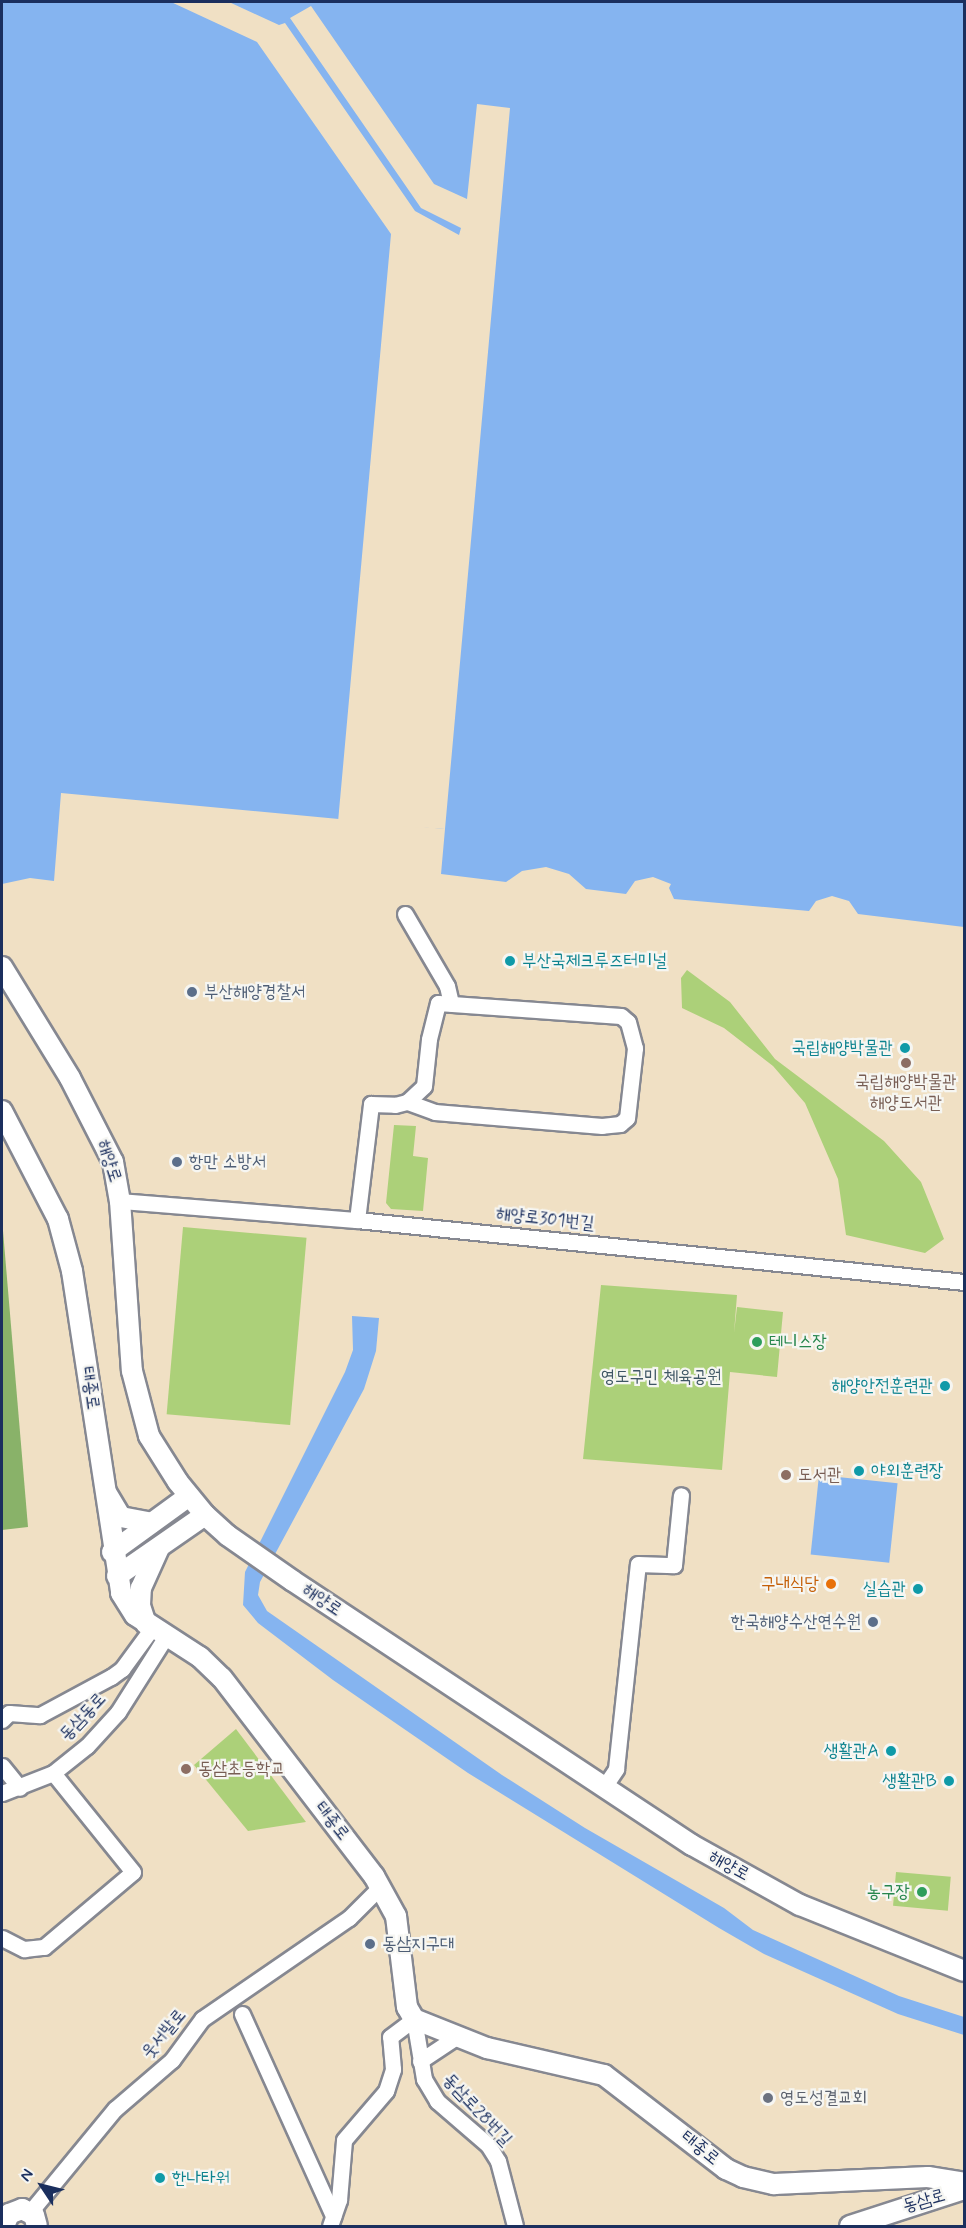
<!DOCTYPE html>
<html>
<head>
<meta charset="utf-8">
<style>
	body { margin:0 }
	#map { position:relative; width:966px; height:2228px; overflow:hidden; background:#f0e0c4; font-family:Mynerve,"Poor Story",sans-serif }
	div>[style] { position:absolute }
	.green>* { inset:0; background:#acd079; transform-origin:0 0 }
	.forest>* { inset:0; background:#89b269 }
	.water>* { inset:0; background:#85b4f0; transform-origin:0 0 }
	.pier>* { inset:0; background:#f0e0c4 }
	.roads { filter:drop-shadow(2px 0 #868891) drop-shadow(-2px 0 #868891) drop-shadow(0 2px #868891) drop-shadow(0 -2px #868891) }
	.minor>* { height:15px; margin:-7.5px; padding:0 7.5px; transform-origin:7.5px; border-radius:7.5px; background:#fff }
	.major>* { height:20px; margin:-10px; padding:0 10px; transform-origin:10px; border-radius:10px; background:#fff }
	.dots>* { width:16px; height:16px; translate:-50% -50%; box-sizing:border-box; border:3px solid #f6f6f2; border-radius:50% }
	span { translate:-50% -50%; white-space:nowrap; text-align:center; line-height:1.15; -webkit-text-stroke:4.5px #f6f6f2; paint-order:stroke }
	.culture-label { font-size:18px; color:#0d838f }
	.left { translate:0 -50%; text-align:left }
	.right { translate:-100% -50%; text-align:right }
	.service-label { font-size:18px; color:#4e5e75 }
	.education-label { font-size:18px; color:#785e54 }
	.street-label { font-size:18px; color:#1b2f5e }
	.leisure-label { font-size:18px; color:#27864d }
	.park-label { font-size:18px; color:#3f5765 }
	.food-label { font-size:18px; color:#c56008 }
	.worship-label { font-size:18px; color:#5b616d }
	.frame { position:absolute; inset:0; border:3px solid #1b2f5e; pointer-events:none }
	.north { position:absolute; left:12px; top:2156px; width:60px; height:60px; -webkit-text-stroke:4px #f6f6f2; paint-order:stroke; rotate:305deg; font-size:16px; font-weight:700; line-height:24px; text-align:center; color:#1b2f5e }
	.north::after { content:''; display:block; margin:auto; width:21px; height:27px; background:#1b2f5e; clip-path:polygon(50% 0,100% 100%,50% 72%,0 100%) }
</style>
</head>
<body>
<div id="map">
	<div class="green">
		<div style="clip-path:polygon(687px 970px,730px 1002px,775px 1059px,884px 1141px,921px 1182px,944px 1239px,925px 1253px,846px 1235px,838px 1179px,805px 1103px,773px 1066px,724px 1028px,682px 1008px,681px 978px)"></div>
		<div style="clip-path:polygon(394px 1125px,416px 1126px,413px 1156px,428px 1158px,423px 1211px,391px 1209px,386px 1203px)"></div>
		<div style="left:183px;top:1227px;width:124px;height:188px;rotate:5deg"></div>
		<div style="clip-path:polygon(601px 1285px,737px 1295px,734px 1333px,737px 1307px,783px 1312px,777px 1377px,730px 1372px,722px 1470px,583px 1459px)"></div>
		<div style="clip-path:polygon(236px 1729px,306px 1822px,248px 1831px,194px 1765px)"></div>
		<div style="left:896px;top:1872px;width:55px;height:34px;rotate:5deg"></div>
	</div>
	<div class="forest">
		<div style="clip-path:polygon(2px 1219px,28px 1527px,2px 1530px)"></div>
	</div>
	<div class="water">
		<div style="clip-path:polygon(2px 2px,964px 2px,964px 927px,858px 914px,849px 901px,832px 896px,816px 901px,809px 911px,674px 899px,669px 888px,671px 884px,653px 877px,635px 881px,626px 894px,586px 889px,569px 874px,546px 867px,522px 871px,506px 882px,441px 874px,445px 829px,61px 793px,54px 881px,30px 878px,2px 884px)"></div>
		<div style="clip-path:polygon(352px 1316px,379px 1318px,376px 1351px,364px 1389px,260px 1582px,258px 1595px,267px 1611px,502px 1775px,585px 1828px,724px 1908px,753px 1930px,899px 1996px,964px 2017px,964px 2035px,898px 2014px,764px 1954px,719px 1928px,468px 1773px,333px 1680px,258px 1623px,243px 1605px,245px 1572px,345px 1372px,353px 1350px)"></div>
		<div style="left:819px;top:1475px;width:79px;height:80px;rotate:6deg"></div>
	</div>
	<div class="pier">
		<div style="clip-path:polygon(171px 2px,229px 2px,279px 25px,285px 23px,415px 211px,459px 235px,461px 228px,421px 208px,290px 18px,311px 6px,434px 184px,467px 199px,477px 104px,510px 108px,445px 829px,338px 822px,391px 234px,257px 42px)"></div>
	</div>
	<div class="roads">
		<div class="minor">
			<div style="left:405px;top:914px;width:83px;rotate:59.7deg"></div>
			<div style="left:447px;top:986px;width:18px;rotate:77deg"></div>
			<div style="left:438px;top:1003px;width:183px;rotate:4.1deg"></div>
			<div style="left:621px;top:1016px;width:9px;rotate:41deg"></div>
			<div style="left:628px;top:1022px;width:27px;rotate:75deg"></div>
			<div style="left:635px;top:1048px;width:70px;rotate:96.5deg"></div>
			<div style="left:627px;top:1118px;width:9px;rotate:139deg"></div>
			<div style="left:620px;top:1124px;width:18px;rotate:174deg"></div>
			<div style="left:602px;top:1126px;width:168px;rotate:-175.2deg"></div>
			<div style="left:435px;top:1112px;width:30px;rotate:-160deg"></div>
			<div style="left:407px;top:1102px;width:23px;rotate:-43deg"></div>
			<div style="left:424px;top:1086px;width:47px;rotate:-83.9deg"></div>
			<div style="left:429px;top:1039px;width:37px;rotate:-76deg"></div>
			<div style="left:120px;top:1201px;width:238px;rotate:4.6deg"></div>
			<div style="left:357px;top:1220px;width:610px;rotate:5.83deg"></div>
			<div style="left:357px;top:1220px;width:117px;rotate:-83.1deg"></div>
			<div style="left:371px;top:1104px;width:24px;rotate:2deg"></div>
			<div style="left:395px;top:1105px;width:12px;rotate:-14deg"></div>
			<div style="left:2px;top:1720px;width:10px;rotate:-45deg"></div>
			<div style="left:9px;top:1713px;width:31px;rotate:4deg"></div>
			<div style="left:40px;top:1715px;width:81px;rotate:-28.2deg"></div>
			<div style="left:111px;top:1677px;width:14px;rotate:-36deg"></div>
			<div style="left:122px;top:1669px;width:51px;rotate:-53.8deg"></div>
			<div style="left:2px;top:1766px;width:28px;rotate:51deg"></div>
			<div style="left:604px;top:1787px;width:22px;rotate:-56deg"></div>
			<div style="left:616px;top:1769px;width:206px;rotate:-83.9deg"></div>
			<div style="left:638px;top:1564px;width:36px;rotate:2deg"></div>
			<div style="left:674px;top:1565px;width:70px;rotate:-84.3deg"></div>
			<div style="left:2px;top:1793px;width:55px;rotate:-21.4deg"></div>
			<div style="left:53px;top:1773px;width:43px;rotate:-38.5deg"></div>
			<div style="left:87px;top:1746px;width:46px;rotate:-47.6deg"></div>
			<div style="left:118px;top:1712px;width:90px;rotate:-57.7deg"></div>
			<div style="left:2px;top:1938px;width:25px;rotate:27deg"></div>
			<div style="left:24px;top:1949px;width:20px;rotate:-6deg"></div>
			<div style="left:44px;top:1947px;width:116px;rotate:-40.1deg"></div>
			<div style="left:133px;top:1872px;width:127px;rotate:-128.9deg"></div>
			<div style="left:242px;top:2014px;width:222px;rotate:65.7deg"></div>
			<div style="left:414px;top:2019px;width:61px;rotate:80.5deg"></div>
			<div style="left:424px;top:2079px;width:26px;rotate:59deg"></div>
			<div style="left:437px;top:2101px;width:67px;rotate:40.8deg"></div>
			<div style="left:488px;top:2145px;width:19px;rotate:58deg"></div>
			<div style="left:498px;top:2161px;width:67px;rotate:75.3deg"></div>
			<div style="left:420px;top:2061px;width:43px;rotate:-33.7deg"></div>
			<div style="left:30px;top:2212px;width:134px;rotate:-50.5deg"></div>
			<div style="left:115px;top:2109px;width:75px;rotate:-40.7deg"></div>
			<div style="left:172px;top:2060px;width:51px;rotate:-53.8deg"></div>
			<div style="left:202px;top:2019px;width:178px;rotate:-34.5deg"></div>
			<div style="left:349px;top:1918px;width:45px;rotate:-45deg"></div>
			<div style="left:330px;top:2226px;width:28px;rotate:-71deg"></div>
			<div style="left:339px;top:2200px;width:60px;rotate:-85.2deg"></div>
			<div style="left:344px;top:2140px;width:65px;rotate:-49.4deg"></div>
			<div style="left:386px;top:2091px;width:23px;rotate:-72deg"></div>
			<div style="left:393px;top:2069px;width:32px;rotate:-95deg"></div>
			<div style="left:390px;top:2037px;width:30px;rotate:-37deg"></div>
		</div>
		<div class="major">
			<div style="left:2px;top:967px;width:130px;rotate:58.5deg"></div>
			<div style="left:70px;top:1078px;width:94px;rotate:62.9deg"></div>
			<div style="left:113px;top:1162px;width:40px;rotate:80deg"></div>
			<div style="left:120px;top:1201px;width:170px;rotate:86deg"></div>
			<div style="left:132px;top:1371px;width:67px;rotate:75.3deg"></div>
			<div style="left:149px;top:1436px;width:54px;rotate:57.8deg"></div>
			<div style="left:178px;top:1482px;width:43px;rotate:50.7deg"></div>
			<div style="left:205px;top:1515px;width:30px;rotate:42deg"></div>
			<div style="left:227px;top:1535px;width:80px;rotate:34.9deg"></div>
			<div style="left:293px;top:1581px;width:478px;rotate:33.5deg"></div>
			<div style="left:692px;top:1845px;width:124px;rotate:29.1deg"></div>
			<div style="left:800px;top:1905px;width:177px;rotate:21.9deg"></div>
			<div style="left:2px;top:1111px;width:122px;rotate:62.6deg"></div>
			<div style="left:58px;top:1219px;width:54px;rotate:74.9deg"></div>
			<div style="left:72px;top:1271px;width:326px;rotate:81.3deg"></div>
			<div style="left:121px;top:1593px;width:26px;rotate:58deg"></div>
			<div style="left:135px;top:1615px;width:77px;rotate:32.9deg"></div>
			<div style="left:200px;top:1657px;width:30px;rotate:44deg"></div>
			<div style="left:222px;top:1678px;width:250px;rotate:52.5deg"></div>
			<div style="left:374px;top:1876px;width:46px;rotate:61.2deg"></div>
			<div style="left:396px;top:1916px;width:92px;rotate:83.1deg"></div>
			<div style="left:407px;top:2007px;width:14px;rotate:60deg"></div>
			<div style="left:414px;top:2019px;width:79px;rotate:21.7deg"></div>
			<div style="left:487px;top:2048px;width:120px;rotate:13deg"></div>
			<div style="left:604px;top:2075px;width:154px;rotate:37.6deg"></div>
			<div style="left:726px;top:2169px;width:19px;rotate:25deg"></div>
			<div style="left:743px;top:2177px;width:32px;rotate:13deg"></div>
			<div style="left:774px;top:2184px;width:154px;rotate:-2.6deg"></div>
			<div style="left:928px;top:2177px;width:36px;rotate:9deg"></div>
			<div style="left:107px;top:1494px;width:27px;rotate:59deg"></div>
			<div style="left:121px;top:1517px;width:31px;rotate:11deg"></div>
			<div style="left:112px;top:1552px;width:95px;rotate:-36deg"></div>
			<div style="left:117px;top:1576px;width:107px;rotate:-34.7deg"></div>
			<div style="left:146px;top:1624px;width:20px;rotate:-108deg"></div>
			<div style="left:140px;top:1605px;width:17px;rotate:-87deg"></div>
			<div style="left:141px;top:1588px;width:44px;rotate:-65.8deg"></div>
			<div style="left:4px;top:2226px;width:13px;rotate:-67deg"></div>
			<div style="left:9px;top:2214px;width:14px;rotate:-21deg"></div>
			<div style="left:22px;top:2209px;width:13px;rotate:27deg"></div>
			<div style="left:34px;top:2215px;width:11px;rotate:75deg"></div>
			<div style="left:850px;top:2226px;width:120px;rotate:-18deg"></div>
		</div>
	</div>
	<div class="dots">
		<div style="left:510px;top:961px;background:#0f9aa8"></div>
		<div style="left:192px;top:992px;background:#5c6f8a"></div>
		<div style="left:905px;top:1048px;background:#0f9aa8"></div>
		<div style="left:906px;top:1063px;background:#8d6e63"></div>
		<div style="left:177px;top:1162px;background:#5c6f8a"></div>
		<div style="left:757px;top:1342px;background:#2e9e5b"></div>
		<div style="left:945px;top:1386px;background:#0f9aa8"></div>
		<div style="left:859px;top:1471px;background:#0f9aa8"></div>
		<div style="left:786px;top:1475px;background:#8d6e63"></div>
		<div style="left:831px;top:1584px;background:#e8710a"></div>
		<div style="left:918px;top:1589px;background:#0f9aa8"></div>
		<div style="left:873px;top:1622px;background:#5c6f8a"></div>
		<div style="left:891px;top:1751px;background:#0f9aa8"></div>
		<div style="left:186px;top:1769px;background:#8d6e63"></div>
		<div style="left:949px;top:1781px;background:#0f9aa8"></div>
		<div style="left:922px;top:1892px;background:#2e9e5b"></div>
		<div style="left:370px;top:1944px;background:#5c6f8a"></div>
		<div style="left:768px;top:2098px;background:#6b7280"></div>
		<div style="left:160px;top:2178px;background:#0f9aa8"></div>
	</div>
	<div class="culture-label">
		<span class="left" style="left:522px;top:961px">부산국제크루즈터미널</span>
		<span class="right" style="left:893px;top:1048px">국립해양박물관</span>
		<span class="right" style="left:933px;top:1386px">해양안전훈련관</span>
		<span class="left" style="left:871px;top:1471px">야외훈련장</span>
		<span class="right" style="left:906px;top:1589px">실습관</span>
		<span class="right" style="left:879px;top:1751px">생활관A</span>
		<span class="right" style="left:937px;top:1781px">생활관B</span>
		<span class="left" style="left:172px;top:2178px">한나타워</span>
	</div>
	<div class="service-label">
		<span class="left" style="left:204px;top:992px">부산해양경찰서</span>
		<span class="left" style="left:189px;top:1162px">항만 소방서</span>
		<span class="right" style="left:861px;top:1622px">한국해양수산연수원</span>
		<span class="left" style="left:382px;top:1944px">동삼지구대</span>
	</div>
	<div class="education-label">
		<span style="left:906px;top:1093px">국립해양박물관<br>해양도서관</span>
		<span class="left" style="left:798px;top:1475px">도서관</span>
		<span class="left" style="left:198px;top:1769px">동삼초등학교</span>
	</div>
	<div class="street-label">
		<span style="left:109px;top:1161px;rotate:72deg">해양로</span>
		<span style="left:545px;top:1219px;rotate:6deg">해양로301번길</span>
		<span style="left:90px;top:1388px;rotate:82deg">태종로</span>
		<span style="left:322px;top:1600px;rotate:34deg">해양로</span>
		<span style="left:83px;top:1717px;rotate:-47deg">동삼동로</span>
		<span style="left:332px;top:1821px;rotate:52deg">태종로</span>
		<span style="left:729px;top:1866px;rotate:29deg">해양로</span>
		<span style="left:164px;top:2034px;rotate:-50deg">웃서발로</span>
		<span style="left:477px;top:2110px;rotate:47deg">동삼로28번길</span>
		<span style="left:700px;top:2148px;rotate:39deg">태종로</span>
		<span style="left:924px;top:2201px;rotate:-16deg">동삼로</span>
	</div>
	<div class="leisure-label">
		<span class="left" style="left:769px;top:1342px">테니스장</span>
		<span class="right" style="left:910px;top:1892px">농구장</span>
	</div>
	<div class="park-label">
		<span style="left:661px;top:1377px">영도구민 체육공원</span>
	</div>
	<div class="food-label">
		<span class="right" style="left:819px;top:1584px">구내식당</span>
	</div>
	<div class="worship-label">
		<span class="left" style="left:780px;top:2098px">영도성결교회</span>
	</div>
	<div class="frame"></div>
	<div class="north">N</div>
</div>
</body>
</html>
